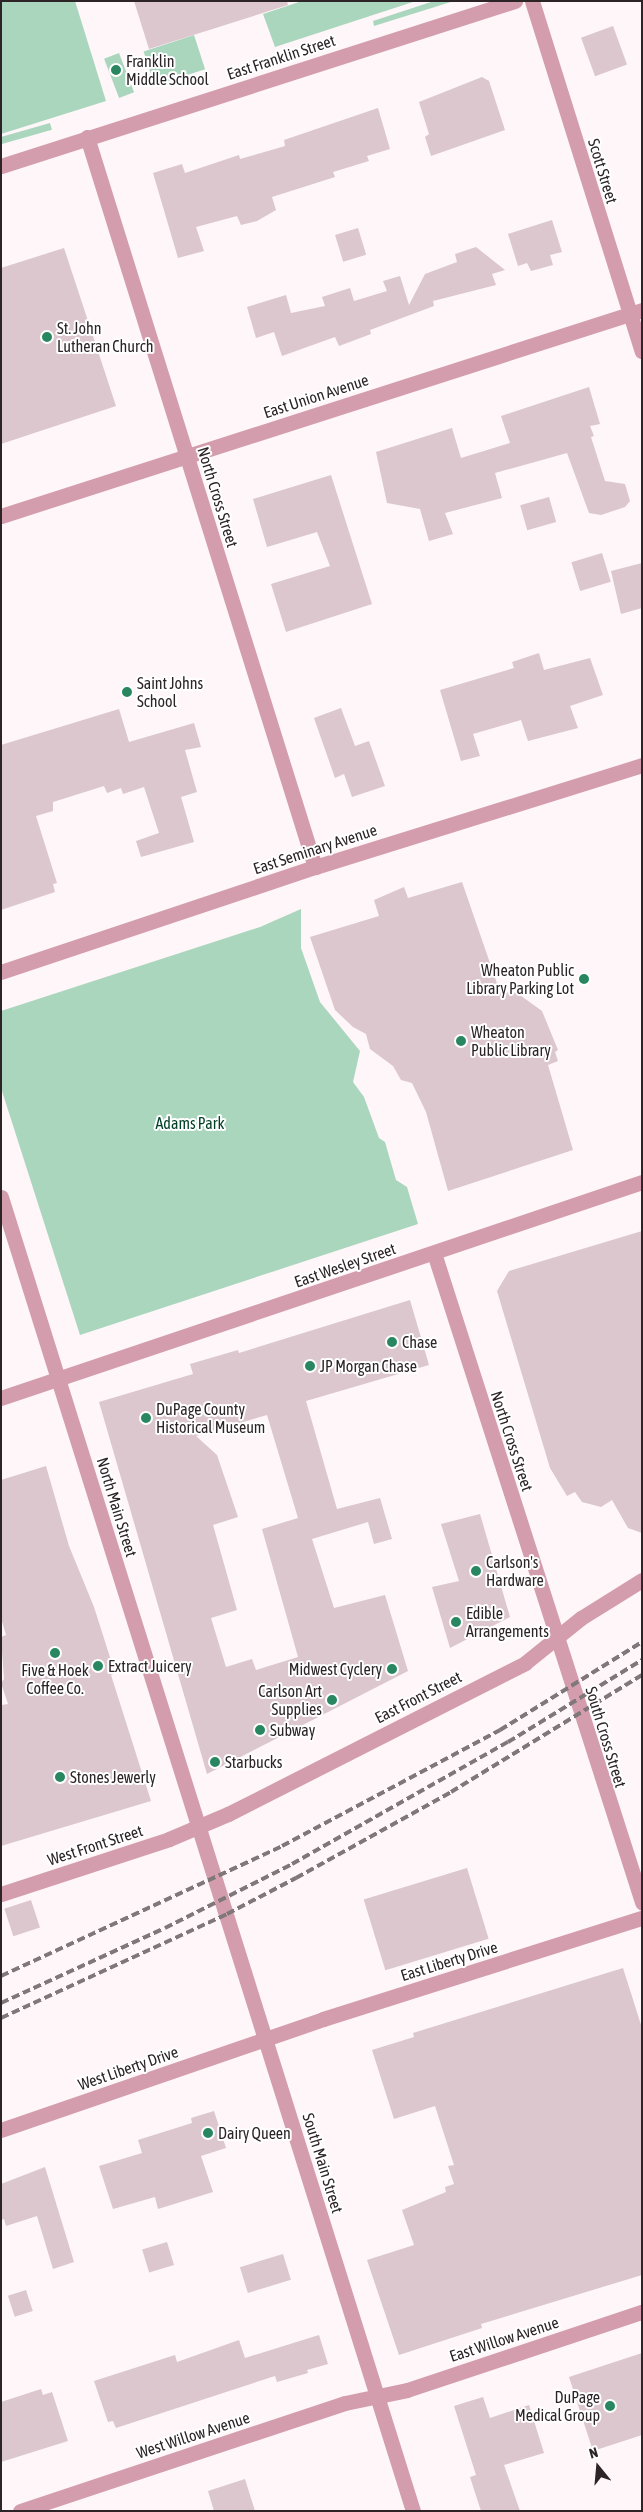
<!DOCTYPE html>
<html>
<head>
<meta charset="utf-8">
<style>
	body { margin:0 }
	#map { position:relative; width:643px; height:2512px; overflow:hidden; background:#fef6f8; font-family:"Asap Condensed",sans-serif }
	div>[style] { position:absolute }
	.green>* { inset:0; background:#aad6be; transform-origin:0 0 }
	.building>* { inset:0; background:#dbc7cd; transform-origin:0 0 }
	.minor>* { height:15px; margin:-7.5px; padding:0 7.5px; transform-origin:7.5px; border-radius:7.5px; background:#d39dad }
	.rail>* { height:4px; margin-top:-2px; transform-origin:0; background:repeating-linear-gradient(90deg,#7f777a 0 8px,transparent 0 12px) }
	.dots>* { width:14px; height:14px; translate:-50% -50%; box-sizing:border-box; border:2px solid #fff; border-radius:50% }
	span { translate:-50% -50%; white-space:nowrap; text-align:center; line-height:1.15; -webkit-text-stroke:4px #fff; paint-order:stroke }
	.street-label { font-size:16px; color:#2c2427 }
	.poi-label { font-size:16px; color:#2c2427 }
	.left { translate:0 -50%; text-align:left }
	.right { translate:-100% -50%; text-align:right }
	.park-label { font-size:16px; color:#003f28 }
	.frame { position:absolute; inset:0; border:2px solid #2c2427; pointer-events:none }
	.north { position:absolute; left:573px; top:2442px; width:50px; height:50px; -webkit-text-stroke:4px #fff; paint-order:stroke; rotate:343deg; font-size:14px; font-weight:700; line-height:20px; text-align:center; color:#2c2427 }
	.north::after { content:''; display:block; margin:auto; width:18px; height:22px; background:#2c2427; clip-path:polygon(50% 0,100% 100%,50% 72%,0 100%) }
</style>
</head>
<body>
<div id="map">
	<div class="green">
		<div style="clip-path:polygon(1px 1px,75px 1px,106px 101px,1px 134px)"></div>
		<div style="clip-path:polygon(302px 1px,416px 1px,275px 47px,263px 14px)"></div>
		<div style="clip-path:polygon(434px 1px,454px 1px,374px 26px,373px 21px)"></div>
		<div style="left:194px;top:35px;width:36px;height:53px;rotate:72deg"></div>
		<div style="left:119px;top:53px;width:42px;height:16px;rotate:69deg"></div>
		<div style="left:50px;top:123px;width:7px;height:52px;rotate:74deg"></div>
		<div style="clip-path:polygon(301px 909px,301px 948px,320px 1002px,360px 1051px,353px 1082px,364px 1097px,379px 1138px,385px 1142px,396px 1180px,407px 1187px,418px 1224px,80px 1335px,1px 1088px,1px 1011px,260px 927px)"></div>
	</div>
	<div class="building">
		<div style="clip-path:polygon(134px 1px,287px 1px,288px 5px,149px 49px)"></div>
		<div style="left:613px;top:26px;width:41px;height:34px;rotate:70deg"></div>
		<div style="clip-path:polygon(482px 77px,489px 81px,505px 130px,431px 156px,425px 137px,429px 134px,419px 102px)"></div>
		<div style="clip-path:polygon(378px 108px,390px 149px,367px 156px,369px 161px,333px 172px,335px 177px,272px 197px,276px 210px,257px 221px,241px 225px,237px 216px,196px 227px,204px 251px,178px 258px,153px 173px,182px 164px,185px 173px,239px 155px,240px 159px,268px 151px,285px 146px,284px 140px)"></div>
		<div style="clip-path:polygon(552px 220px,562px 252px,550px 255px,553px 265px,531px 271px,527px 263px,518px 266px,508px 234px)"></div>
		<div style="left:358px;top:228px;width:28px;height:24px;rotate:73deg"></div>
		<div style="clip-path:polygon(476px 247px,505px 270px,492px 274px,496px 285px,433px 301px,434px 306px,370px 330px,371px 334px,339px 346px,335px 337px,282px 356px,274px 332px,256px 338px,247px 307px,286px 295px,291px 313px,325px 306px,322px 297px,350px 288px,354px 301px,387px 291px,383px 281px,400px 276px,409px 305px,425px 274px,457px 262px,455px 254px)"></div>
		<div style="clip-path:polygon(64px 248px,116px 406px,1px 444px,1px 268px)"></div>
		<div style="clip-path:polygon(589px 387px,600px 424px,590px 426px,594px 436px,591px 437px,605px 481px,625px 484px,630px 501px,625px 507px,601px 515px,589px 513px,567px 453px,495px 473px,502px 498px,445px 513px,453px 534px,429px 541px,420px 509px,387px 503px,376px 452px,452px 428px,461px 458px,510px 443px,501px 416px)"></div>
		<div style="clip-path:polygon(331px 475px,372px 604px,286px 632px,271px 584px,330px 566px,317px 532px,267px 547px,253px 499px)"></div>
		<div style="left:549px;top:497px;width:26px;height:30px;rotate:74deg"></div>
		<div style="left:602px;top:553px;width:30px;height:32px;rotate:73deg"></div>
		<div style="clip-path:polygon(642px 563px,642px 608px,621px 614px,611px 571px)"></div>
		<div style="clip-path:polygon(539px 653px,544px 670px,590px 658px,603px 695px,570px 706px,578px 728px,528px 741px,521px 720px,473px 734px,480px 756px,461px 761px,440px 690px,514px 668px,512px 662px)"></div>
		<div style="clip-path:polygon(341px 708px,355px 746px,369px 741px,385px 786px,352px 797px,344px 774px,335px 778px,314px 718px)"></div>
		<div style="clip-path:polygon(119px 709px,129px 742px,194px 723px,201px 747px,185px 750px,197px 792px,181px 797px,194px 842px,141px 857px,136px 841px,159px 833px,144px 787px,123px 794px,121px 788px,107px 793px,104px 786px,53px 802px,53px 811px,36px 816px,57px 883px,53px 884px,55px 892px,1px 910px,1px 745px)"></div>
		<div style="clip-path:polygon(462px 882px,500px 992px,517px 993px,542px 1011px,558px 1050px,555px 1052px,558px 1061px,548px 1065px,573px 1150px,448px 1191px,426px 1112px,412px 1083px,401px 1080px,393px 1066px,370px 1049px,366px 1034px,353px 1027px,335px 1010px,310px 937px,379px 916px,374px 900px,404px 887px,408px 898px)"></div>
		<div style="clip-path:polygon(642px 1231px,642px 1533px,628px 1528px,612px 1500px,601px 1507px,582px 1502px,575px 1492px,567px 1496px,550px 1468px,497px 1291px,509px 1271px)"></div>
		<div style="clip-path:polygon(evenodd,410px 1300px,429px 1365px,306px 1401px,337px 1509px,380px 1498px,392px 1539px,374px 1544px,368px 1522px,312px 1539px,334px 1608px,385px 1595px,408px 1671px,207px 1774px,99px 1402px,193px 1374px,190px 1364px,238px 1350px,239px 1353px,410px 1300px,267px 1415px,298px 1518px,262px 1529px,298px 1657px,256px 1670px,252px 1659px,226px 1667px,211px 1618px,237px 1610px,213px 1525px,238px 1517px,217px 1455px,196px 1436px,267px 1415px)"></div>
		<div style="clip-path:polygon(46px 1466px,69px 1546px,94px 1607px,115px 1673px,111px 1675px,151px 1801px,1px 1846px,1px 1705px,8px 1704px,1px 1683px,4px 1679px,1px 1637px,6px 1635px,1px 1618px,1px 1480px)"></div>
		<div style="clip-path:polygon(480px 1514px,510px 1617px,450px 1648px,432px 1587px,459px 1581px,441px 1524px)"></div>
		<div style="left:467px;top:1868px;width:74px;height:108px;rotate:73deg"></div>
		<div style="left:31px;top:1900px;width:29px;height:28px;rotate:72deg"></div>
		<div style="clip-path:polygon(623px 1968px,642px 2028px,642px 2275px,481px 2324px,482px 2328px,399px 2355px,367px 2260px,414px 2245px,402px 2210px,446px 2192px,445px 2187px,454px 2184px,448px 2166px,454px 2165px,435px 2106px,394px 2119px,372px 2050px,414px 2037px,413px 2033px)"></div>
		<div style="clip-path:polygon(214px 2111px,226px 2148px,201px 2156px,213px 2192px,158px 2209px,155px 2197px,113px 2209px,99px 2166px,142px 2153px,138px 2140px,192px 2123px,191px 2118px)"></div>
		<div style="clip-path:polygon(45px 2167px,74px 2262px,53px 2269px,37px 2216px,6px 2226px,4px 2219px,1px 2220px,1px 2184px)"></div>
		<div style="left:167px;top:2242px;width:24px;height:26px;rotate:73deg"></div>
		<div style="left:283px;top:2254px;width:27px;height:45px;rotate:73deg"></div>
		<div style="left:26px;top:2290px;width:22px;height:19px;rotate:72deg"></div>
		<div style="clip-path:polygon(319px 2335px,328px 2364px,307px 2370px,308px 2373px,277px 2382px,275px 2376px,116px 2428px,113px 2421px,108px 2422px,94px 2381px,175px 2355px,177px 2362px,239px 2340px,245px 2358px)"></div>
		<div style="clip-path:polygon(642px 2353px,642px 2435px,593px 2451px,569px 2377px)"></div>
		<div style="clip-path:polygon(41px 2389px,43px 2395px,52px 2392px,68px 2441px,1px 2462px,1px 2402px)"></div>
		<div style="clip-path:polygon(483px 2397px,490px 2418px,529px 2405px,544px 2453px,504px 2465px,520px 2511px,481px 2511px,470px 2477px,476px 2475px,454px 2406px)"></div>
		<div style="clip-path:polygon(245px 2479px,255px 2511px,214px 2511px,208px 2491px)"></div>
	</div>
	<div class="minor">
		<div style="left:532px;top:1px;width:367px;rotate:72.6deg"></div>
		<div style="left:87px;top:137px;width:765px;rotate:72.65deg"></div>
		<div style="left:1px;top:166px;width:540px;rotate:-17.8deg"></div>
		<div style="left:1px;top:516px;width:673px;rotate:-17.82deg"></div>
		<div style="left:1px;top:972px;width:331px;rotate:-18.5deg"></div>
		<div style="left:315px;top:867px;width:343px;rotate:-17.3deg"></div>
		<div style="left:1px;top:1197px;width:1377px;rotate:72.59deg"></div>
		<div style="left:434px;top:1253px;width:682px;rotate:72.23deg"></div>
		<div style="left:1px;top:1398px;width:676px;rotate:-18.62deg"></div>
		<div style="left:1px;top:1894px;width:177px;rotate:-18.1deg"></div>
		<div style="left:169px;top:1839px;width:64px;rotate:-23deg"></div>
		<div style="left:228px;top:1814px;width:333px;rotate:-26.9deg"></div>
		<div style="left:525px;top:1663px;width:72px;rotate:-38.8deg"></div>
		<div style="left:581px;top:1618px;width:72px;rotate:-31.9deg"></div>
		<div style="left:1px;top:2130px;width:341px;rotate:-19deg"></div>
		<div style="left:323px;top:2019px;width:335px;rotate:-17.6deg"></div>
		<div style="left:20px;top:2511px;width:342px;rotate:-18.4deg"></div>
		<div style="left:345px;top:2403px;width:63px;rotate:-11.8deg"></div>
		<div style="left:407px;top:2390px;width:248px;rotate:-18.4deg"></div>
	</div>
	<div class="rail">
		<div style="left:1px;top:1976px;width:310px;rotate:-24.8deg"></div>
		<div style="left:282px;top:1846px;width:247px;rotate:-28deg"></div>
		<div style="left:500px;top:1730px;width:167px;rotate:-31.8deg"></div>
		<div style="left:1px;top:2003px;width:180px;rotate:-24.6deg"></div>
		<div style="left:165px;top:1928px;width:142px;rotate:-26.7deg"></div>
		<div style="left:292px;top:1864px;width:248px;rotate:-29.5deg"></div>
		<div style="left:508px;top:1742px;width:157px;rotate:-31.5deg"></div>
		<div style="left:1px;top:2018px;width:249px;rotate:-24.7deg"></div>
		<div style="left:227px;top:1914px;width:78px;rotate:-27.6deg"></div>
		<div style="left:296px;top:1878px;width:177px;rotate:-29deg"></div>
		<div style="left:451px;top:1792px;width:224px;rotate:-31.5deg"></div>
	</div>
	<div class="dots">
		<div style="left:116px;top:70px;background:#288760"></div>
		<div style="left:47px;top:337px;background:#288760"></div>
		<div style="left:127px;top:692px;background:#288760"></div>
		<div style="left:584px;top:979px;background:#288760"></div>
		<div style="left:461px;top:1041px;background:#288760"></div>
		<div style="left:392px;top:1342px;background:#288760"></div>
		<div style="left:310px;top:1366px;background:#288760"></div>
		<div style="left:146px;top:1418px;background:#288760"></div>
		<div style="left:476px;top:1571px;background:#288760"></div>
		<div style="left:456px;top:1622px;background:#288760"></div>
		<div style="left:55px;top:1653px;background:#288760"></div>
		<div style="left:98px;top:1666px;background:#288760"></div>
		<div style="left:392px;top:1669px;background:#288760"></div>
		<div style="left:332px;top:1700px;background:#288760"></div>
		<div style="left:260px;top:1730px;background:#288760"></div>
		<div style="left:215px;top:1762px;background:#288760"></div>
		<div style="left:60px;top:1777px;background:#288760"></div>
		<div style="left:208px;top:2133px;background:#288760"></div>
		<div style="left:610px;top:2406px;background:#288760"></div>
	</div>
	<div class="street-label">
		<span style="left:281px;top:57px;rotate:-18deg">East Franklin Street</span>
		<span style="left:603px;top:171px;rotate:73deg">Scott Street</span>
		<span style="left:316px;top:396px;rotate:-18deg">East Union Avenue</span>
		<span style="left:218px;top:497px;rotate:73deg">North Cross Street</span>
		<span style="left:315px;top:849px;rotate:-18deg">East Seminary Avenue</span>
		<span style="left:345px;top:1265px;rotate:-19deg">East Wesley Street</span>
		<span style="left:512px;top:1441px;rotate:72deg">North Cross Street</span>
		<span style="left:117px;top:1507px;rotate:73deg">North Main Street</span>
		<span style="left:418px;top:1697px;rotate:-27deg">East Front Street</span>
		<span style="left:606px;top:1737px;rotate:73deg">South Cross Street</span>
		<span style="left:95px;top:1845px;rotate:-18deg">West Front Street</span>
		<span style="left:449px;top:1961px;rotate:-17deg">East Liberty Drive</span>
		<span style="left:128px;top:2068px;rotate:-19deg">West Liberty Drive</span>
		<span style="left:323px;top:2163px;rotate:73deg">South Main Street</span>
		<span style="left:504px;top:2339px;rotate:-18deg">East Willow Avenue</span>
		<span style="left:193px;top:2435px;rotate:-18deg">West Willow Avenue</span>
	</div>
	<div class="poi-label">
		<span class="left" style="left:126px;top:70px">Franklin<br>Middle School</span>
		<span class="left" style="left:57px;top:337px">St. John<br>Lutheran Church</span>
		<span class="left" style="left:137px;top:692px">Saint Johns<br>School</span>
		<span class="right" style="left:574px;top:979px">Wheaton Public<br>Library Parking Lot</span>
		<span class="left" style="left:471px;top:1041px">Wheaton<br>Public Library</span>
		<span class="left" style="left:402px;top:1342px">Chase</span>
		<span class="left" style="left:320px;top:1366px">JP Morgan Chase</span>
		<span class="left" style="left:156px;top:1418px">DuPage County<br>Historical Museum</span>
		<span class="left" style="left:486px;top:1571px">Carlson's<br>Hardware</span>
		<span class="left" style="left:466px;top:1622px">Edible<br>Arrangements</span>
		<span class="left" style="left:108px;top:1666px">Extract Juicery</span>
		<span class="right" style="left:382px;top:1669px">Midwest Cyclery</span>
		<span style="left:55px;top:1679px">Five &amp; Hoek<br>Coffee Co.</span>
		<span class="right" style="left:322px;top:1700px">Carlson Art<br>Supplies</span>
		<span class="left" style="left:270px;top:1730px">Subway</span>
		<span class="left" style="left:225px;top:1762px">Starbucks</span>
		<span class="left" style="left:70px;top:1777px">Stones Jewerly</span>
		<span class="left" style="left:218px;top:2133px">Dairy Queen</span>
		<span class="right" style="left:600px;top:2406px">DuPage<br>Medical Group</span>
	</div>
	<div class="park-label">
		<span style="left:190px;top:1123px">Adams Park</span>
	</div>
	<div class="frame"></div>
	<div class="north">N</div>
</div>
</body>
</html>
